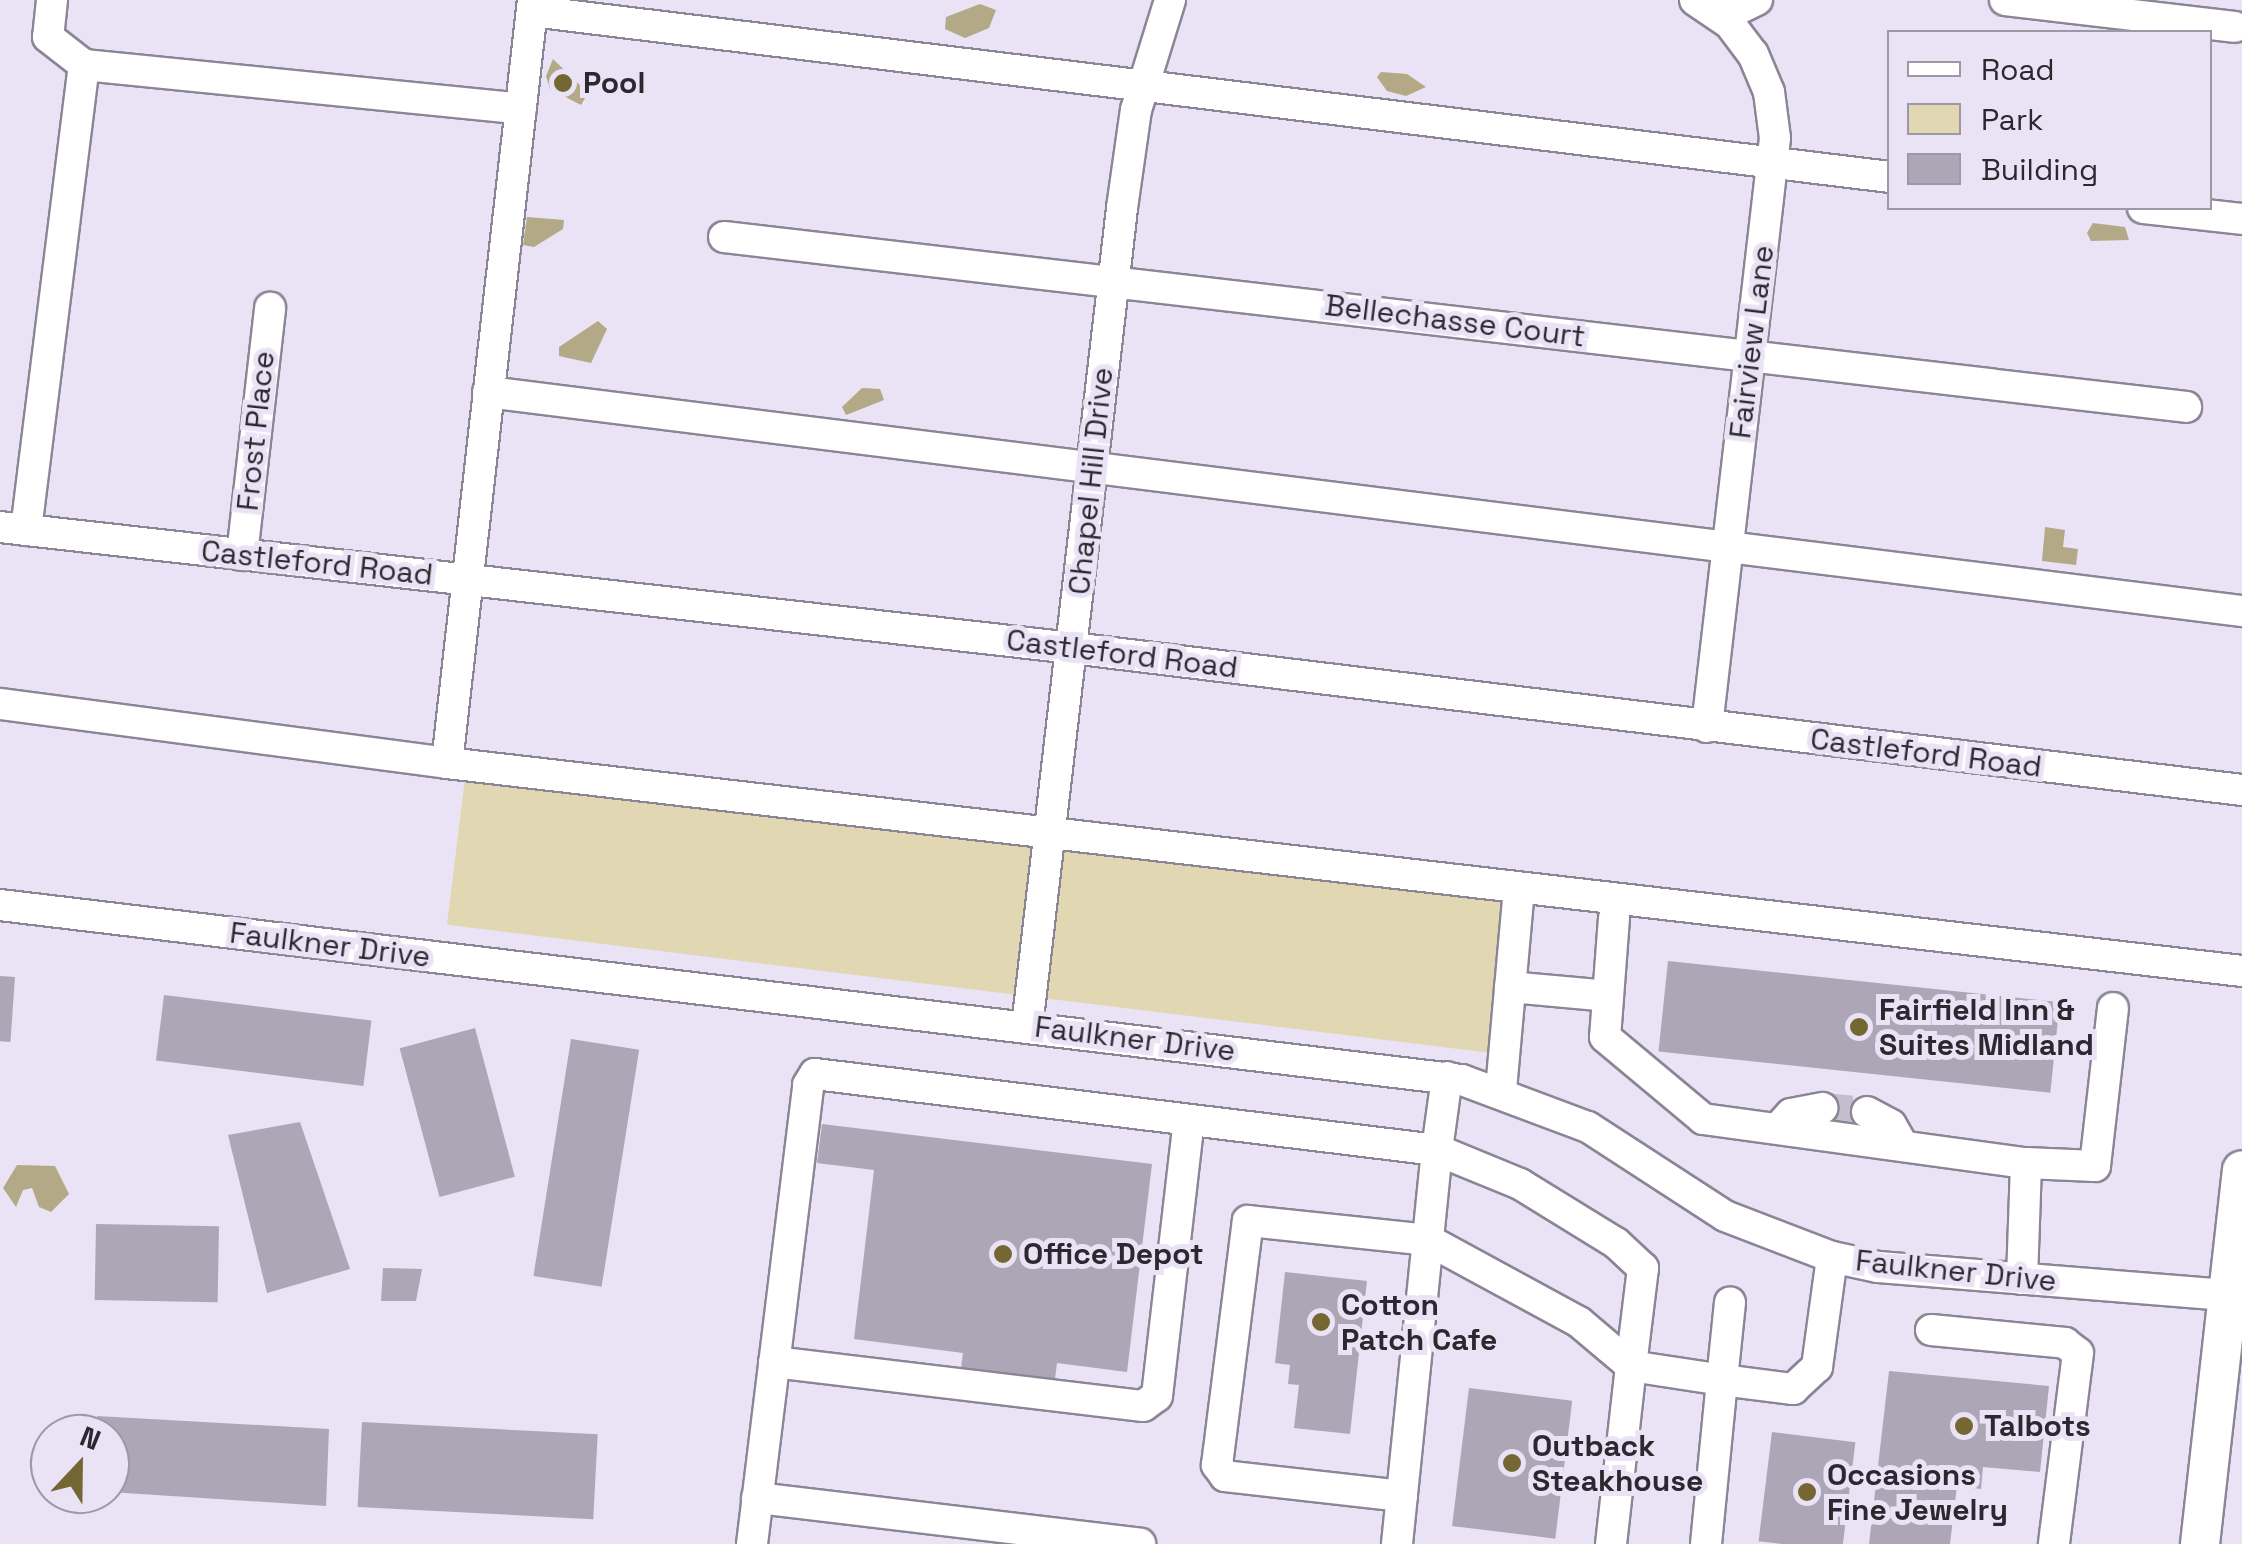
<!DOCTYPE html>
<html>
<head>
<meta charset="utf-8">
<style>
	body { margin:0 }
	#map { position:relative; width:2242px; height:1544px; overflow:hidden; background:#e9e3f5; font-family:"Space Grotesk",sans-serif }
	div>[style] { position:absolute }
	.green>* { inset:0; background:#e1d7b3; transform-origin:0 0 }
	.water>* { inset:0; background:#b3a986 }
	.building>* { inset:0; background:#aca6b7; transform-origin:0 0 }
	.minor-tunnel>* { height:30px; margin-top:-15px; transform-origin:0; background:repeating-linear-gradient(90deg,#c3becd 0 30px,transparent 0 45px) }
	.roads { filter:drop-shadow(2px 0 #8b8596) drop-shadow(-2px 0 #8b8596) drop-shadow(0 2px #8b8596) drop-shadow(0 -2px #8b8596) }
	.minor>* { height:30px; margin:-15px; padding:0 15px; transform-origin:15px; border-radius:15px; background:#fff }
	.major>* { height:38px; margin:-19px; padding:0 19px; transform-origin:19px; border-radius:19px; background:#fff }
	.dots>* { width:28px; height:28px; translate:-50% -50%; box-sizing:border-box; border:5px solid #e9e3f5; border-radius:50% }
	span { translate:-50% -50%; white-space:nowrap; text-align:center; line-height:1.15; -webkit-text-stroke:10px #e9e3f5; paint-order:stroke }
	.poi-label { font-size:30px; color:#2b282f; font-weight:700 }
	.left { translate:0 -50%; text-align:left }
	.street-label { font-size:30px; color:#2b282f }
	.legend { position:absolute; left:1887px; top:30px; width:325px; height:180px; box-sizing:border-box; background:#e9e3f5; border:2px solid #9d98a6; margin:0; padding:12px 18px; list-style:none; font-size:30px; color:#2b282f }
	.legend li { display:flex; align-items:center; gap:20px; height:50px }
	.legend b { width:50px; border:2px solid #9d98a6 }
	.north { position:absolute; left:30px; top:1414px; width:100px; height:100px; box-sizing:border-box; background:#e9e3f5; border:2px solid #9d98a6; border-radius:50%; rotate:22deg; font-size:28px; font-weight:700; line-height:40px; text-align:center; color:#2b282f }
	.north::after { content:''; display:block; margin:auto; width:35px; height:45px; background:#756734; clip-path:polygon(50% 0,100% 100%,50% 72%,0 100%) }
</style>
</head>
<body>
<div id="map">
	<div class="green">
		<div style="left:467px;top:762px;width:1054px;height:164px;rotate:7deg"></div>
	</div>
	<div class="water">
		<div style="clip-path:polygon(980px 4px,996px 10px,989px 28px,965px 38px,945px 29px,946px 17px)"></div>
		<div style="clip-path:polygon(553px 59px,588px 93px,581px 105px,550px 89px,546px 76px)"></div>
		<div style="clip-path:polygon(1381px 72px,1407px 74px,1426px 87px,1406px 96px,1387px 91px,1377px 77px)"></div>
		<div style="clip-path:polygon(527px 217px,564px 220px,563px 229px,534px 247px,523px 245px)"></div>
		<div style="clip-path:polygon(2093px 223px,2125px 227px,2129px 240px,2091px 241px,2087px 233px)"></div>
		<div style="clip-path:polygon(598px 321px,607px 329px,591px 363px,559px 356px,559px 347px)"></div>
		<div style="clip-path:polygon(862px 388px,880px 389px,884px 400px,846px 415px,842px 407px)"></div>
		<div style="clip-path:polygon(2045px 527px,2065px 530px,2063px 547px,2078px 549px,2076px 565px,2042px 561px)"></div>
		<div style="clip-path:polygon(17px 1165px,55px 1166px,69px 1194px,51px 1212px,39px 1207px,32px 1188px,23px 1190px,16px 1207px,3px 1188px)"></div>
	</div>
	<div class="building">
		<div style="left:1668px;top:961px;width:394px;height:91px;rotate:6deg"></div>
		<div style="left:0;top:976px;width:15px;height:65px;rotate:4deg"></div>
		<div style="left:164px;top:995px;width:209px;height:66px;rotate:7deg"></div>
		<div style="left:475px;top:1028px;width:154px;height:78px;rotate:75deg"></div>
		<div style="left:571px;top:1039px;width:69px;height:240px;rotate:9deg"></div>
		<div style="clip-path:polygon(300px 1122px,350px 1269px,267px 1293px,228px 1135px)"></div>
		<div style="clip-path:polygon(822px 1124px,1152px 1164px,1127px 1372px,1057px 1363px,1055px 1379px,961px 1368px,963px 1353px,854px 1339px,874px 1170px,817px 1163px)"></div>
		<div style="left:96px;top:1224px;width:123px;height:76px;rotate:1deg"></div>
		<div style="clip-path:polygon(383px 1268px,422px 1269px,416px 1301px,381px 1301px)"></div>
		<div style="clip-path:polygon(1285px 1272px,1367px 1281px,1350px 1434px,1294px 1428px,1299px 1385px,1288px 1384px,1290px 1365px,1275px 1363px)"></div>
		<div style="clip-path:polygon(1889px 1371px,2049px 1386px,2040px 1472px,1983px 1467px,1981px 1489px,1957px 1486px,1950px 1544px,1869px 1544px)"></div>
		<div style="left:1469px;top:1388px;width:104px;height:139px;rotate:7deg"></div>
		<div style="clip-path:polygon(97px 1416px,329px 1429px,326px 1506px,110px 1492px,110px 1434px,96px 1434px)"></div>
		<div style="left:362px;top:1422px;width:236px;height:85px;rotate:3deg"></div>
		<div style="left:1772px;top:1432px;width:84px;height:110px;rotate:7deg"></div>
	</div>
	<div class="minor-tunnel">
		<div style="left:1822px;top:1108px;width:45px;rotate:5.1deg"></div>
	</div>
	<div class="roads">
		<div class="minor">
			<div style="left:52px;top:0;width:37px;rotate:96deg"></div>
			<div style="left:48px;top:37px;width:46px;rotate:37.9deg"></div>
			<div style="left:84px;top:65px;width:439px;rotate:5.7deg"></div>
			<div style="left:1695px;top:0;width:42px;rotate:34.4deg"></div>
			<div style="left:1730px;top:24px;width:38px;rotate:53deg"></div>
			<div style="left:1753px;top:54px;width:41px;rotate:67.2deg"></div>
			<div style="left:1769px;top:92px;width:46px;rotate:82.6deg"></div>
			<div style="left:1775px;top:138px;width:593px;rotate:96.59deg"></div>
			<div style="left:2005px;top:0;width:231px;rotate:6.7deg"></div>
			<div style="left:532px;top:11px;width:1368px;rotate:6.97deg"></div>
			<div style="left:1722px;top:17px;width:39px;rotate:-26deg"></div>
			<div style="left:2143px;top:208px;width:100px;rotate:6.3deg"></div>
			<div style="left:724px;top:237px;width:1472px;rotate:6.63deg"></div>
			<div style="left:488px;top:392px;width:1768px;rotate:7.12deg"></div>
			<div style="left:0;top:527px;width:1079px;rotate:6.44deg"></div>
			<div style="left:1072px;top:648px;width:1179px;rotate:6.92deg"></div>
			<div style="left:26px;top:530px;width:469px;rotate:-82.9deg"></div>
			<div style="left:242px;top:555px;width:249px;rotate:-83.5deg"></div>
			<div style="left:0;top:704px;width:451px;rotate:7.5deg"></div>
			<div style="left:447px;top:763px;width:768px;rotate:-83.57deg"></div>
			<div style="left:447px;top:763px;width:1807px;rotate:6.61deg"></div>
			<div style="left:0;top:905px;width:1472px;rotate:6.83deg"></div>
			<div style="left:1462px;top:1080px;width:134px;rotate:20.5deg"></div>
			<div style="left:1588px;top:1127px;width:163px;rotate:33deg"></div>
			<div style="left:1725px;top:1216px;width:115px;rotate:21deg"></div>
			<div style="left:1832px;top:1257px;width:47px;rotate:12.3deg"></div>
			<div style="left:1878px;top:1267px;width:365px;rotate:4.6deg"></div>
			<div style="left:1614px;top:918px;width:119px;rotate:94.3deg"></div>
			<div style="left:1605px;top:1037px;width:128px;rotate:39.9deg"></div>
			<div style="left:1703px;top:1119px;width:326px;rotate:7.8deg"></div>
			<div style="left:1510px;top:987px;width:98px;rotate:5.2deg"></div>
			<div style="left:1027px;top:1027px;width:824px;rotate:-83.38deg"></div>
			<div style="left:1122px;top:208px;width:99px;rotate:-81.9deg"></div>
			<div style="left:1136px;top:110px;width:115px;rotate:-72.8deg"></div>
			<div style="left:1447px;top:1077px;width:74px;rotate:97.8deg"></div>
			<div style="left:1437px;top:1150px;width:90px;rotate:22.3deg"></div>
			<div style="left:1520px;top:1184px;width:113px;rotate:31.6deg"></div>
			<div style="left:1616px;top:1243px;width:37px;rotate:43deg"></div>
			<div style="left:1643px;top:1268px;width:99px;rotate:97deg"></div>
			<div style="left:1631px;top:1366px;width:92px;rotate:8.7deg"></div>
			<div style="left:1722px;top:1380px;width:78px;rotate:-84.1deg"></div>
			<div style="left:1501px;top:1090px;width:201px;rotate:-84.9deg"></div>
			<div style="left:1867px;top:1112px;width:27px;rotate:28deg"></div>
			<div style="left:1891px;top:1125px;width:24px;rotate:60deg"></div>
			<div style="left:1778px;top:1128px;width:19px;rotate:-47deg"></div>
			<div style="left:1791px;top:1114px;width:32px;rotate:-11deg"></div>
			<div style="left:2022px;top:1279px;width:116px;rotate:-88deg"></div>
			<div style="left:2026px;top:1163px;width:69px;rotate:2.5deg"></div>
			<div style="left:2095px;top:1166px;width:159px;rotate:-83.5deg"></div>
			<div style="left:1931px;top:1330px;width:135px;rotate:5.5deg"></div>
			<div style="left:2065px;top:1343px;width:16px;rotate:38deg"></div>
			<div style="left:2078px;top:1353px;width:193px;rotate:97.2deg"></div>
			<div style="left:774px;top:1362px;width:372px;rotate:6.8deg"></div>
			<div style="left:1143px;top:1406px;width:17px;rotate:-36deg"></div>
			<div style="left:1157px;top:1396px;width:277px;rotate:-83.4deg"></div>
			<div style="left:1402px;top:1496px;width:178px;rotate:-173.6deg"></div>
			<div style="left:1225px;top:1476px;width:14px;rotate:-126deg"></div>
			<div style="left:1217px;top:1465px;width:246px;rotate:-82.8deg"></div>
			<div style="left:1248px;top:1221px;width:181px;rotate:6deg"></div>
			<div style="left:1428px;top:1240px;width:172px;rotate:28.5deg"></div>
			<div style="left:1579px;top:1322px;width:68px;rotate:40.2deg"></div>
			<div style="left:1631px;top:1366px;width:179px;rotate:96.4deg"></div>
			<div style="left:757px;top:1498px;width:386px;rotate:6.8deg"></div>
			<div style="left:752px;top:1544px;width:462px;rotate:-83deg"></div>
			<div style="left:808px;top:1085px;width:13px;rotate:-58deg"></div>
			<div style="left:815px;top:1074px;width:627px;rotate:6.97deg"></div>
			<div style="left:1437px;top:1150px;width:396px;rotate:95.8deg"></div>
			<div style="left:1706px;top:1544px;width:165px;rotate:-84.4deg"></div>
			<div style="left:1722px;top:1380px;width:72px;rotate:7.2deg"></div>
			<div style="left:1793px;top:1389px;width:33px;rotate:-43deg"></div>
			<div style="left:1817px;top:1367px;width:111px;rotate:-82.2deg"></div>
		</div>
		<div class="major">
			<div style="left:2200px;top:1544px;width:376px;rotate:-83.6deg"></div>
		</div>
	</div>
	<div class="dots">
		<div style="left:563px;top:83px;background:#756734"></div>
		<div style="left:1859px;top:1027px;background:#756734"></div>
		<div style="left:1003px;top:1254px;background:#756734"></div>
		<div style="left:1321px;top:1322px;background:#756734"></div>
		<div style="left:1964px;top:1426px;background:#756734"></div>
		<div style="left:1512px;top:1463px;background:#756734"></div>
		<div style="left:1807px;top:1492px;background:#756734"></div>
	</div>
	<div class="poi-label">
		<span class="left" style="left:583px;top:83px">Pool</span>
		<span class="left" style="left:1879px;top:1027px">Fairfield Inn &amp;<br>Suites Midland</span>
		<span class="left" style="left:1023px;top:1254px">Office Depot</span>
		<span class="left" style="left:1341px;top:1322px">Cotton<br>Patch Cafe</span>
		<span class="left" style="left:1984px;top:1426px">Talbots</span>
		<span class="left" style="left:1532px;top:1463px">Outback<br>Steakhouse</span>
		<span class="left" style="left:1827px;top:1492px">Occasions<br>Fine Jewelry</span>
	</div>
	<div class="street-label">
		<span style="left:1455px;top:321px;rotate:7deg">Bellechasse Court</span>
		<span style="left:1752px;top:342px;rotate:-83deg">Fairview Lane</span>
		<span style="left:256px;top:431px;rotate:-84deg">Frost Place</span>
		<span style="left:1091px;top:481px;rotate:-84deg">Chapel Hill Drive</span>
		<span style="left:317px;top:563px;rotate:6deg">Castleford Road</span>
		<span style="left:1122px;top:654px;rotate:7deg">Castleford Road</span>
		<span style="left:1926px;top:753px;rotate:7deg">Castleford Road</span>
		<span style="left:330px;top:945px;rotate:7deg">Faulkner Drive</span>
		<span style="left:1135px;top:1039px;rotate:7deg">Faulkner Drive</span>
		<span style="left:1956px;top:1271px;rotate:6deg">Faulkner Drive</span>
	</div>
	<ul class="legend">
	<li><b style="height:12px;background:#fff"></b>Road</li>
	<li><b style="height:28px;background:#e1d7b3"></b>Park</li>
	<li><b style="height:28px;background:#aca6b7"></b>Building</li>
	</ul>
	<div class="north">N</div>
</div>
</body>
</html>
